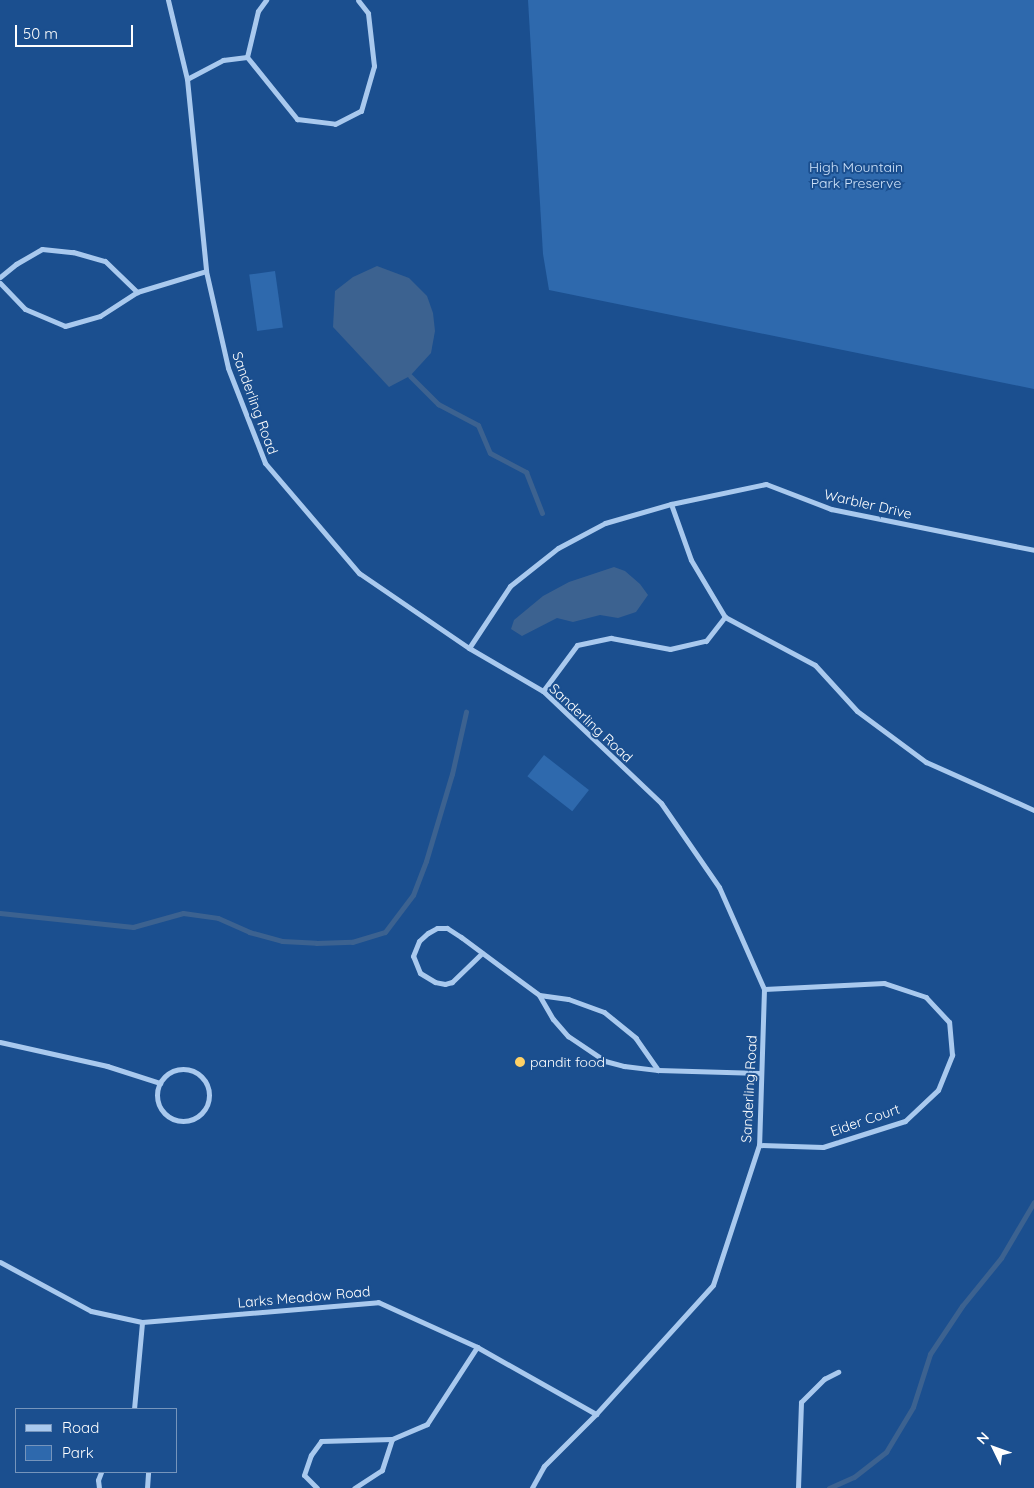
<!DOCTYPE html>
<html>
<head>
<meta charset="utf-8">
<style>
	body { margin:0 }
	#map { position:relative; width:1034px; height:1488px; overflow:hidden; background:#1b4f8f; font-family:Quicksand,sans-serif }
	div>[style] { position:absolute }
	.green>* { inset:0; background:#2e69ad; transform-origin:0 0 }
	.water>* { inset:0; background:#3c6290 }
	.stream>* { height:5px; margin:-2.5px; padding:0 2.5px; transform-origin:2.5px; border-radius:2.5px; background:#3c6290 }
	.minor>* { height:5px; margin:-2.5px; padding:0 2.5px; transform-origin:2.5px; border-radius:2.5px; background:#a9c9ee }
	.minor>.ring { margin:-2.5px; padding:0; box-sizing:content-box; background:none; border:5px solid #a9c9ee; border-radius:50% }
	.dots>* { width:14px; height:14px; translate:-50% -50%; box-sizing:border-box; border:2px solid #1b4f8f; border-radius:50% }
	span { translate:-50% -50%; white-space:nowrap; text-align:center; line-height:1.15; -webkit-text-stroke:4px #1b4f8f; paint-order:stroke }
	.park-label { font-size:14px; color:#cfe3fa }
	.street-label { font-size:14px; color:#fff }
	.poi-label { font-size:14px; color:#fff }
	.left { translate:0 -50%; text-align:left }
	.legend { position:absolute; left:15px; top:1408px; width:162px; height:65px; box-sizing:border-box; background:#1b4f8f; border:1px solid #7695bc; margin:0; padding:6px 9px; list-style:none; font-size:15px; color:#fff }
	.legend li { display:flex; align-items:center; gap:10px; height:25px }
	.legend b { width:25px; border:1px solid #7695bc }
	.north { position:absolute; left:969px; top:1423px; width:50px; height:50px; -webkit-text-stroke:4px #1b4f8f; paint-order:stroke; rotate:312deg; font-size:14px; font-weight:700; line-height:20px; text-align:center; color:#fff }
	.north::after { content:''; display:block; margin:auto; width:18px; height:22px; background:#fff; clip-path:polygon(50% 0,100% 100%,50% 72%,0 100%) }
	.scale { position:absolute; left:15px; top:25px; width:118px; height:22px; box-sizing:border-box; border:2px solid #fff; border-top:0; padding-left:6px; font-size:15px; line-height:18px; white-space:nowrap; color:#fff; -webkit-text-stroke:4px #1b4f8f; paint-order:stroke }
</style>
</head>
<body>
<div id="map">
	<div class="green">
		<div style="clip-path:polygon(528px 0,1034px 0,1034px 389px,549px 290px,543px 254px)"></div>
		<div style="left:275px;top:271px;width:57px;height:26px;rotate:82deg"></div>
		<div style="left:544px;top:755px;width:57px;height:27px;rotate:38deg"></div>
	</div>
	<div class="water">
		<div style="clip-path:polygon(377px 266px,409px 278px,427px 296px,433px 313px,435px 331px,431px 353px,410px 376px,389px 387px,333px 327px,335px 291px,353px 277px)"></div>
		<div style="clip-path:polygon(614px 567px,625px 571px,640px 584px,648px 595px,636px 612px,618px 618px,600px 615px,573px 622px,557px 618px,522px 636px,511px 629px,514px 620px,543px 596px,569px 582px)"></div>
	</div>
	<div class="stream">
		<div style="left:410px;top:376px;width:40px;rotate:45deg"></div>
		<div style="left:438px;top:404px;width:45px;rotate:27.7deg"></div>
		<div style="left:478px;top:425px;width:30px;rotate:67deg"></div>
		<div style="left:490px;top:453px;width:41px;rotate:27.8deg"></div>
		<div style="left:526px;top:472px;width:44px;rotate:68.7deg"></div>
		<div style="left:0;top:913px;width:134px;rotate:6deg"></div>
		<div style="left:133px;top:927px;width:52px;rotate:-15.6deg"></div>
		<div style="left:183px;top:913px;width:35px;rotate:8deg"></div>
		<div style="left:218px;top:918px;width:34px;rotate:24deg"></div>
		<div style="left:249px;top:932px;width:34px;rotate:15deg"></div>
		<div style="left:282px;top:941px;width:34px;rotate:3deg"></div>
		<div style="left:316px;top:943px;width:36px;rotate:-2deg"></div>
		<div style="left:352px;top:942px;width:34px;rotate:-17deg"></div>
		<div style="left:385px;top:932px;width:46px;rotate:-52.9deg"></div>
		<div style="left:413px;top:895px;width:36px;rotate:-69deg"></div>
		<div style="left:426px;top:861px;width:91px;rotate:-73.4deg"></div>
		<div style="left:452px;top:774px;width:64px;rotate:-77.3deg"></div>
		<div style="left:829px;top:1488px;width:27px;rotate:-24deg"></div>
		<div style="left:854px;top:1477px;width:41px;rotate:-38deg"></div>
		<div style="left:886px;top:1452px;width:52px;rotate:-59deg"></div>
		<div style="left:913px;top:1407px;width:56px;rotate:-72.2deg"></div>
		<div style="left:930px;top:1354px;width:58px;rotate:-56.3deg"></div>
		<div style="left:962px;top:1306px;width:62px;rotate:-50.9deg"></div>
		<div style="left:1001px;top:1258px;width:65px;rotate:-59.5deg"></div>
	</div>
	<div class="minor">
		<div style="left:168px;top:0;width:81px;rotate:76.5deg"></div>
		<div style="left:187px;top:79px;width:193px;rotate:84.3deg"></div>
		<div style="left:206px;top:271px;width:99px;rotate:77.2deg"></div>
		<div style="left:228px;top:368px;width:102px;rotate:68.7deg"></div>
		<div style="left:265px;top:463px;width:145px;rotate:49.5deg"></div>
		<div style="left:359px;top:573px;width:133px;rotate:34.3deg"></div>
		<div style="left:469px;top:648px;width:86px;rotate:30.2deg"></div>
		<div style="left:543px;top:691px;width:163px;rotate:43.5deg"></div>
		<div style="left:661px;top:803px;width:102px;rotate:55.4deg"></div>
		<div style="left:719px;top:887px;width:111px;rotate:66.2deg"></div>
		<div style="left:764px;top:989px;width:156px;rotate:91.8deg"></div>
		<div style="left:759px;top:1145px;width:147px;rotate:108.2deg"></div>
		<div style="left:713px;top:1285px;width:174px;rotate:132.2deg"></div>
		<div style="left:596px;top:1414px;width:74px;rotate:135deg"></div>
		<div style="left:544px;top:1466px;width:25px;rotate:119deg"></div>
		<div style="left:247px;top:57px;width:80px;rotate:51.1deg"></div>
		<div style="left:297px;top:119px;width:38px;rotate:7deg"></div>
		<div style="left:335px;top:124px;width:29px;rotate:-27deg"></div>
		<div style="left:361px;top:111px;width:47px;rotate:-73.9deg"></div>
		<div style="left:374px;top:66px;width:53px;rotate:-96.5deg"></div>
		<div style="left:368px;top:13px;width:16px;rotate:-128deg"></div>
		<div style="left:247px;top:57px;width:47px;rotate:-76.6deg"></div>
		<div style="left:258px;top:11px;width:14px;rotate:-54deg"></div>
		<div style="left:187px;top:79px;width:41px;rotate:-27.8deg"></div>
		<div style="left:223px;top:60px;width:24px;rotate:-7deg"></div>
		<div style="left:0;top:277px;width:21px;rotate:-39deg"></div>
		<div style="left:16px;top:264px;width:30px;rotate:-30deg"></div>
		<div style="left:42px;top:249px;width:31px;rotate:6deg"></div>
		<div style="left:73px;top:252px;width:33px;rotate:16deg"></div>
		<div style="left:105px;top:261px;width:45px;rotate:44.1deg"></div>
		<div style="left:0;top:283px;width:36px;rotate:46deg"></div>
		<div style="left:25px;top:309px;width:43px;rotate:23deg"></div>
		<div style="left:65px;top:326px;width:36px;rotate:-16deg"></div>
		<div style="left:100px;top:316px;width:44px;rotate:-33deg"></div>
		<div style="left:137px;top:292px;width:72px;rotate:-16.9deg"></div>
		<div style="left:671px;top:504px;width:59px;rotate:70.3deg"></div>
		<div style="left:691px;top:560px;width:66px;rotate:59.2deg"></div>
		<div style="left:725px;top:617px;width:102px;rotate:28.1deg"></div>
		<div style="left:815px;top:665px;width:62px;rotate:47.6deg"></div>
		<div style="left:857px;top:711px;width:86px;rotate:36.5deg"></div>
		<div style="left:926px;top:762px;width:118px;rotate:24deg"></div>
		<div style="left:469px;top:648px;width:74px;rotate:-56.5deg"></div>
		<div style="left:510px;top:586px;width:61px;rotate:-38.4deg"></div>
		<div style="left:558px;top:548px;width:53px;rotate:-28deg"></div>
		<div style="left:605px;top:523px;width:69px;rotate:-16.1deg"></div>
		<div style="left:671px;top:504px;width:97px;rotate:-11.9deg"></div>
		<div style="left:766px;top:484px;width:70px;rotate:21deg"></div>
		<div style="left:831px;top:509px;width:207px;rotate:11.4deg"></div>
		<div style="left:543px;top:691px;width:57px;rotate:-53.5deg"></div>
		<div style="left:577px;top:645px;width:35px;rotate:-12deg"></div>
		<div style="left:611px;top:638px;width:60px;rotate:10.6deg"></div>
		<div style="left:670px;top:649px;width:37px;rotate:-13deg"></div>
		<div style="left:706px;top:641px;width:31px;rotate:-52deg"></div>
		<div style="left:482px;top:953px;width:42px;rotate:136deg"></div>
		<div style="left:452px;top:982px;width:7px;rotate:164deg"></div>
		<div style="left:445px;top:984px;width:10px;rotate:-169deg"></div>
		<div style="left:435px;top:982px;width:17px;rotate:-149deg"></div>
		<div style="left:420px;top:973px;width:18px;rotate:-112deg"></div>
		<div style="left:413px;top:956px;width:16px;rotate:-68deg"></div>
		<div style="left:419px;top:941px;width:12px;rotate:-42deg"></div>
		<div style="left:428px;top:933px;width:10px;rotate:-29deg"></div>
		<div style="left:437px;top:928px;width:10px"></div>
		<div style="left:447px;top:928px;width:17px;rotate:33deg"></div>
		<div style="left:461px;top:937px;width:97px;rotate:36.6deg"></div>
		<div style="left:0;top:1042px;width:110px;rotate:12.6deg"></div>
		<div style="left:107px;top:1066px;width:56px;rotate:17.8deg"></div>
		<div class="ring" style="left:157px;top:1069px;width:47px;height:47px"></div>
		<div style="left:658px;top:1070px;width:39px;rotate:-125deg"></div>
		<div style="left:636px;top:1038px;width:41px;rotate:-140.9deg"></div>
		<div style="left:604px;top:1012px;width:38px;rotate:-160deg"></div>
		<div style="left:568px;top:999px;width:29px;rotate:-172deg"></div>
		<div style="left:539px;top:995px;width:28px;rotate:60deg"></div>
		<div style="left:553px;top:1019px;width:23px;rotate:49deg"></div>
		<div style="left:568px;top:1036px;width:45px;rotate:34deg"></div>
		<div style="left:605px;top:1061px;width:20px;rotate:15deg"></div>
		<div style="left:624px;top:1066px;width:34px;rotate:7deg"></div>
		<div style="left:658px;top:1070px;width:102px;rotate:1.7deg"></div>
		<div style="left:759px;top:1145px;width:64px;rotate:1.8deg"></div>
		<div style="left:823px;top:1147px;width:86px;rotate:-17.6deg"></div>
		<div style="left:905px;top:1121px;width:45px;rotate:-43.2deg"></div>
		<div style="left:938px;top:1090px;width:38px;rotate:-68deg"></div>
		<div style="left:952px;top:1055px;width:33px;rotate:-95deg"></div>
		<div style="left:949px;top:1022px;width:34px;rotate:-133deg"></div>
		<div style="left:926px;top:997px;width:44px;rotate:-161.6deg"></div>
		<div style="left:884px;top:983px;width:120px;rotate:177.1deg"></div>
		<div style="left:0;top:1262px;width:103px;rotate:28.3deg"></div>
		<div style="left:91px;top:1311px;width:52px;rotate:12.2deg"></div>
		<div style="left:142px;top:1322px;width:237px;rotate:-4.8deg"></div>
		<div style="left:378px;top:1302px;width:109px;rotate:24.4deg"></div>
		<div style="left:477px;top:1347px;width:137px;rotate:29.4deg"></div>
		<div style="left:134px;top:1409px;width:87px;rotate:-84.7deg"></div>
		<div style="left:392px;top:1439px;width:38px;rotate:-23deg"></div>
		<div style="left:427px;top:1424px;width:92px;rotate:-57deg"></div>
		<div style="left:99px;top:1488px;width:8px;rotate:-97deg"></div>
		<div style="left:98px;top:1480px;width:9px;rotate:-69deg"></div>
		<div style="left:147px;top:1488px;width:16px;rotate:-86deg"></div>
		<div style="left:317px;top:1488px;width:18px;rotate:-135deg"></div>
		<div style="left:304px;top:1475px;width:21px;rotate:-71deg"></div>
		<div style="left:311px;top:1455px;width:17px;rotate:-54deg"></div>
		<div style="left:321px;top:1441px;width:71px;rotate:-1.6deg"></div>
		<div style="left:392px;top:1439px;width:33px;rotate:108deg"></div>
		<div style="left:382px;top:1470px;width:33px;rotate:147deg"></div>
		<div style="left:798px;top:1488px;width:86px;rotate:-88deg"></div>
		<div style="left:801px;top:1402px;width:33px;rotate:-45deg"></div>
		<div style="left:824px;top:1379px;width:16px;rotate:-27deg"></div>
	</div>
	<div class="dots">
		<div style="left:520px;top:1062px;background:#ffd166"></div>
	</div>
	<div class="park-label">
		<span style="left:856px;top:175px">High Mountain<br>Park Preserve</span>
	</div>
	<div class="street-label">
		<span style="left:255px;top:403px;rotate:70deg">Sanderling Road</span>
		<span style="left:868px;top:504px;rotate:13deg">Warbler Drive</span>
		<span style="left:591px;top:723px;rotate:43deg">Sanderling Road</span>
		<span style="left:749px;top:1089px;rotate:-87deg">Sanderling Road</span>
		<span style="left:865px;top:1120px;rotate:-19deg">Eider Court</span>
		<span style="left:304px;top:1297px;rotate:-5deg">Larks Meadow Road</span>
	</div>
	<div class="poi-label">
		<span class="left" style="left:530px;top:1062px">pandit food</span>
	</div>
	<ul class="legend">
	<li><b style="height:6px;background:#a9c9ee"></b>Road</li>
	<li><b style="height:14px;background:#2e69ad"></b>Park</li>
	</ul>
	<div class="north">N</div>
	<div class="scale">50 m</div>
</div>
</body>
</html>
